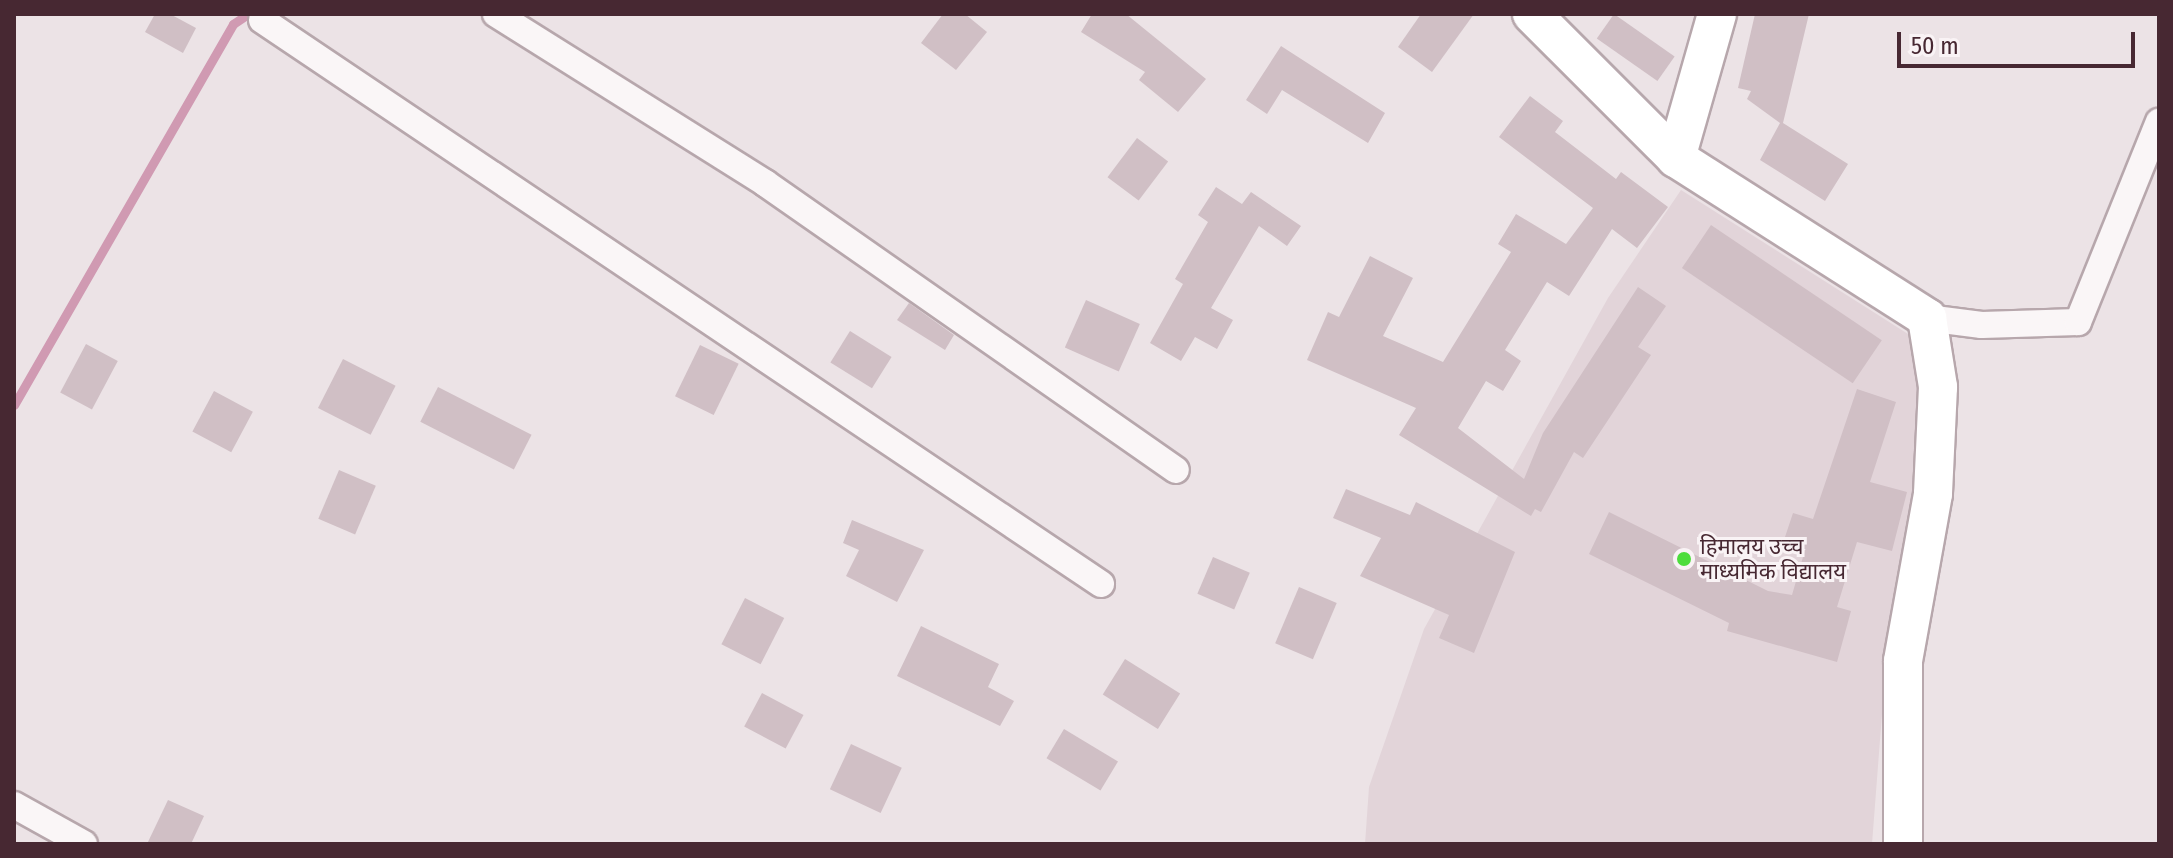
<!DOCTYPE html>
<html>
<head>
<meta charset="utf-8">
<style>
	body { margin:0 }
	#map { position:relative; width:2173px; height:858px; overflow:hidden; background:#ece3e6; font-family:"Fira Sans Condensed","Noto Sans Devanagari",sans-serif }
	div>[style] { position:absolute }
	.built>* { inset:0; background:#e2d4d9 }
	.stream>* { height:9px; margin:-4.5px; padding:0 4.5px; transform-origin:4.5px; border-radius:4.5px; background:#d09ab2 }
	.building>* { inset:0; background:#d0bfc5; transform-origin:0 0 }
	.roads { filter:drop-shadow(2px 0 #b7a7ac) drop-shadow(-2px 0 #b7a7ac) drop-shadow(0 2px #b7a7ac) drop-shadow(0 -2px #b7a7ac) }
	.street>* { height:26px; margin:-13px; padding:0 13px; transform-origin:13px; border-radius:13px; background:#faf6f7 }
	.secondary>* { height:38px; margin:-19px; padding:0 19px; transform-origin:19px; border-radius:19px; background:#fff }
	.dots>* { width:22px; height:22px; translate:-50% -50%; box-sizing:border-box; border:4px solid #f9f3f5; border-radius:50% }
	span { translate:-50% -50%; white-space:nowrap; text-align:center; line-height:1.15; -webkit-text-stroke:6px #f9f3f5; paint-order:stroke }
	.poi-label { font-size:22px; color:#472832 }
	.left { translate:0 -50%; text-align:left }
	.frame { position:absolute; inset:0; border:16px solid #472832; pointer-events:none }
	.scale { position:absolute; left:1897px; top:32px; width:238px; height:36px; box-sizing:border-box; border:4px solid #472832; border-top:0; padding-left:10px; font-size:24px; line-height:28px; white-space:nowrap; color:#472832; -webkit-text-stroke:6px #f9f3f5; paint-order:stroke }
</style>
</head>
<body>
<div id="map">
	<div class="built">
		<div style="clip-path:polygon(1681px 190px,1908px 334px,1923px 393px,1921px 489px,1888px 636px,1872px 844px,1365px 844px,1369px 787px,1424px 629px,1608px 298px)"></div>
	</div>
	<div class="stream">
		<div style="left:14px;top:405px;width:439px;rotate:-60.1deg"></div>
		<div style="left:233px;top:24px;width:18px;rotate:-34deg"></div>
	</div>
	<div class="building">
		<div style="clip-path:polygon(155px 14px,170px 14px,196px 28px,183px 53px,145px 32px)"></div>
		<div style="clip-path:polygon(943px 14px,965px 14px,987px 32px,956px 70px,921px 43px)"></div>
		<div style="clip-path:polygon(1092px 14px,1126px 14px,1206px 79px,1178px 112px,1139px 80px,1145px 72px,1081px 32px)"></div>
		<div style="clip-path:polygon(1421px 14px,1474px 14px,1432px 72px,1398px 47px)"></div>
		<div style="left:1614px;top:14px;width:74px;height:30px;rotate:35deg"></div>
		<div style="clip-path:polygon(1755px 14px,1809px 14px,1783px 123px,1848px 164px,1825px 201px,1760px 160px,1780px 123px,1747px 99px,1751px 91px,1738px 88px)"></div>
		<div style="clip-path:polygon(1281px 46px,1385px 113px,1368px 143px,1282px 90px,1267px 114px,1246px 100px)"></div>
		<div style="clip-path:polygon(1530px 96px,1563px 121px,1555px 132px,1616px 179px,1621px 172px,1668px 207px,1637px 248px,1612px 229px,1569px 296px,1547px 282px,1505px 350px,1521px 361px,1503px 391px,1486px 381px,1458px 428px,1524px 479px,1543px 433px,1638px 287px,1666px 306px,1638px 347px,1651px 355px,1583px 458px,1574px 452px,1541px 512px,1535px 509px,1531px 516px,1399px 435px,1416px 408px,1307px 360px,1328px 312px,1339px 317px,1370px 256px,1413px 278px,1383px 336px,1443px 362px,1511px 252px,1498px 244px,1516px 214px,1566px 244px,1593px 208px,1499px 137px)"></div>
		<div style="left:1137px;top:138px;width:39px;height:49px;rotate:37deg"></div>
		<div style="clip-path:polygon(1216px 187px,1242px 204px,1251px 192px,1301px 226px,1287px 246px,1259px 226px,1211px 308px,1233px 320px,1217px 349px,1195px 337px,1181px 361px,1150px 343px,1183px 284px,1175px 279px,1208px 222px,1198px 215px)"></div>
		<div style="left:1711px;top:225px;width:206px;height:52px;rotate:34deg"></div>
		<div style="left:1086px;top:300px;width:59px;height:52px;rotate:24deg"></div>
		<div style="clip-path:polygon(909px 303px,954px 335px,945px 350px,897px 320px)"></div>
		<div style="left:850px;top:331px;width:49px;height:37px;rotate:32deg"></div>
		<div style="left:86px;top:344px;width:36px;height:55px;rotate:28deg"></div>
		<div style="left:700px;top:345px;width:43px;height:57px;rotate:26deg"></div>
		<div style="left:343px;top:359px;width:59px;height:55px;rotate:27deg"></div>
		<div style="left:438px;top:387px;width:105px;height:39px;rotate:27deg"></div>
		<div style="clip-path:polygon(1857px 389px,1896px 402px,1870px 482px,1907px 492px,1892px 551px,1857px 542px,1837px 607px,1851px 611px,1837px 662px,1727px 631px,1729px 623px,1589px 554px,1609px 512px,1768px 591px,1792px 595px,1805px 550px,1783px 543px,1793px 513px,1813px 519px)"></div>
		<div style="left:214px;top:391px;width:44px;height:46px;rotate:28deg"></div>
		<div style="left:339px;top:470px;width:40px;height:53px;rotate:23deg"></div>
		<div style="clip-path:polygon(1346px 489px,1410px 515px,1416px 502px,1515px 552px,1474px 653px,1439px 638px,1449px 615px,1360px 576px,1381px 538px,1333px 518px)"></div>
		<div style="clip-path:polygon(852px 520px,924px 550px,897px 602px,846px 576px,859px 550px,843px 543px)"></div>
		<div style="left:1213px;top:557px;width:40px;height:40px;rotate:23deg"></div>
		<div style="left:1299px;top:587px;width:41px;height:61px;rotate:23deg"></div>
		<div style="left:745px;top:598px;width:44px;height:52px;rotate:27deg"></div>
		<div style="clip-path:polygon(921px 626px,999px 664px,988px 687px,1014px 701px,1000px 726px,897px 676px)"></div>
		<div style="left:1125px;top:659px;width:65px;height:42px;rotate:32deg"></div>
		<div style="left:762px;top:693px;width:47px;height:38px;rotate:28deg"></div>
		<div style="left:1064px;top:729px;width:63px;height:34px;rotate:31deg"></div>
		<div style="left:851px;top:744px;width:56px;height:50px;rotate:25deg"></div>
		<div style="clip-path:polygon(168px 800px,204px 816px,191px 844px,147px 844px)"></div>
	</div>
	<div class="roads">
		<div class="street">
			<div style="left:496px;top:14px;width:318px;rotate:32.1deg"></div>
			<div style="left:765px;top:183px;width:501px;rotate:34.93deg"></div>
			<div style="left:262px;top:20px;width:1011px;rotate:33.91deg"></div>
			<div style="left:1927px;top:318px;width:55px;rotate:7.3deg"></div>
			<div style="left:1982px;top:325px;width:96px;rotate:-1.8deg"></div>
			<div style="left:2078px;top:322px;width:216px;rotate:-68deg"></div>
			<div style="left:14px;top:805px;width:80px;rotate:29.1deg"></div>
		</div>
		<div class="secondary">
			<div style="left:1532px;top:14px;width:204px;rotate:45deg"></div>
			<div style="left:1676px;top:158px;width:298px;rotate:32.5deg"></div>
			<div style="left:1927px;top:318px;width:70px;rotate:80.9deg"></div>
			<div style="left:1938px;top:387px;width:107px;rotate:92.7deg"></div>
			<div style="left:1933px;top:494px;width:170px;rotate:100.2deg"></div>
			<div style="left:1903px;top:661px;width:183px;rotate:90deg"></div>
			<div style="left:1676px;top:158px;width:150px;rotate:-74.1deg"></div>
		</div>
	</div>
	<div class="dots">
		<div style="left:1684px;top:559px;background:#4ddd3c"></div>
	</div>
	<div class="poi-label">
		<span class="left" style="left:1700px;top:559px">हिमालय उच्च<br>माध्यमिक विद्यालय</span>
	</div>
	<div class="frame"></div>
	<div class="scale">50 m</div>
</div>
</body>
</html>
